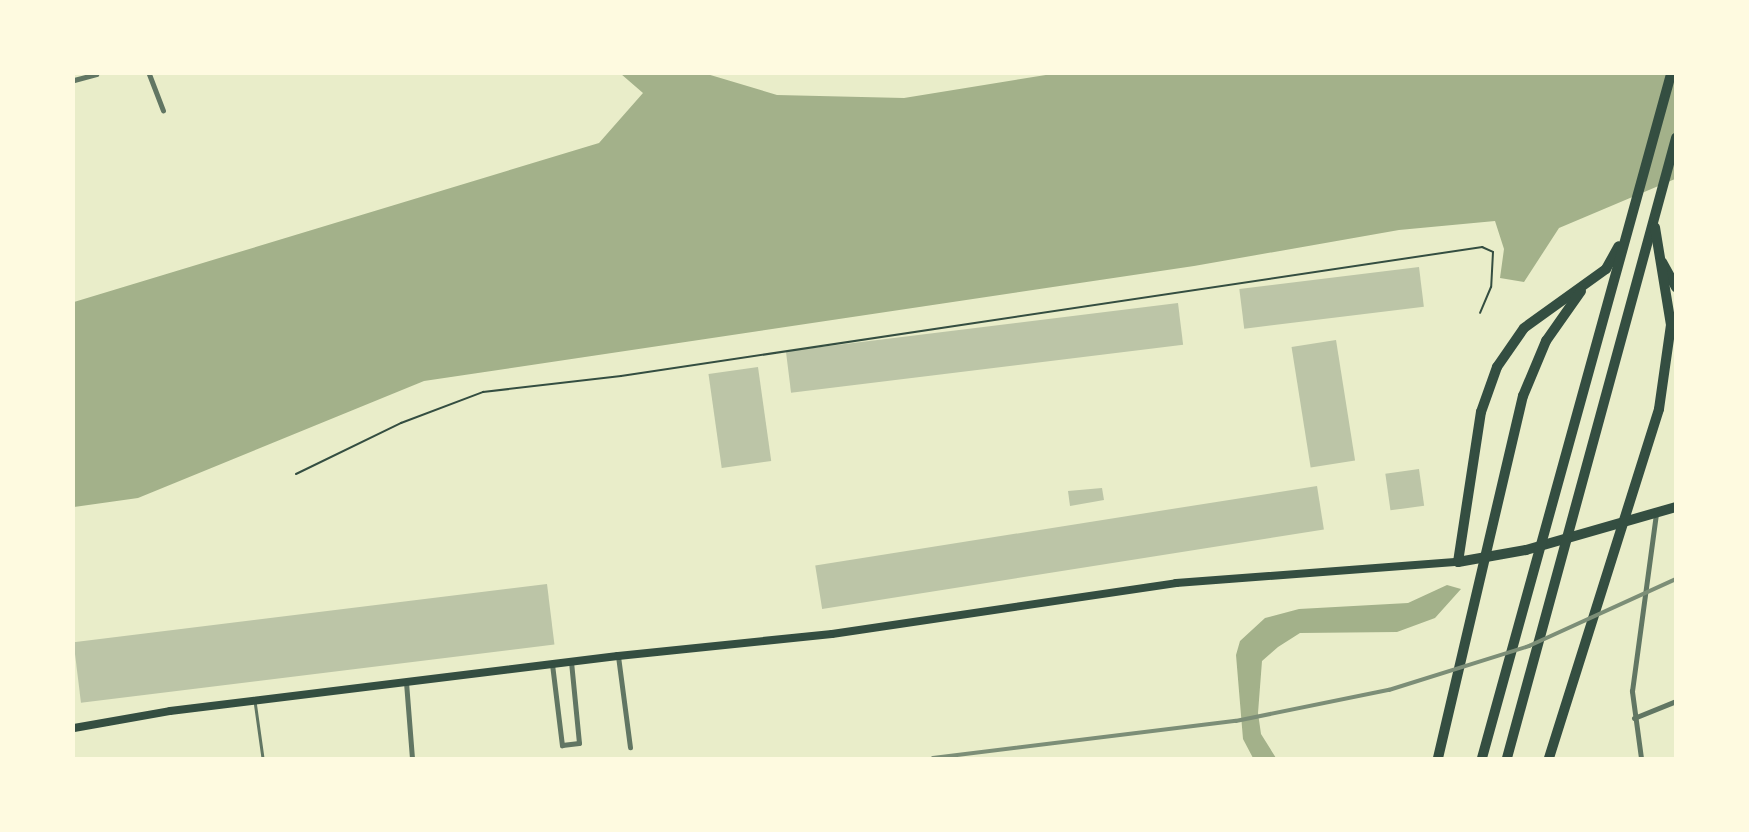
<!DOCTYPE html>
<html>
<head>
<meta charset="utf-8">
<style>
	body { margin:0 }
	#map { position:relative; width:1749px; height:832px; overflow:hidden; background:#e9edc9; font-family:Signika,sans-serif }
	div>[style] { position:absolute }
	.water>* { inset:0; background:#a3b18a }
	.building>* { inset:0; background:#bcc5a7; transform-origin:0 0 }
	.path>* { height:2px; margin:-1px; padding:0 1px; transform-origin:1px; border-radius:1px; background:#344e41 }
	.service>* { height:2.5px; margin:-1.25px; padding:0 1.25px; transform-origin:1.25px; border-radius:1.25px; background:#617663 }
	.minor>* { height:5px; margin:-2.5px; padding:0 2.5px; transform-origin:2.5px; border-radius:2.5px; background:#617663 }
	.secondary>* { height:8px; margin:-4px; padding:0 4px; transform-origin:4px; border-radius:4px; background:#344e41 }
	.trunk>* { height:10px; margin:-5px; padding:0 5px; transform-origin:5px; border-radius:5px; background:#344e41 }
	.motorway>* { height:10px; margin:-5px; padding:0 5px; transform-origin:5px; border-radius:5px; background:#344e41 }
	.rail>* { height:3.5px; margin:-1.75px; padding:0 1.75px; transform-origin:1.75px; border-radius:1.75px; background:#7c8e77 }
	span { translate:-50% -50%; white-space:nowrap; text-align:center; line-height:1.15; -webkit-text-stroke:6px #fefae0; paint-order:stroke }
	.frame { position:absolute; inset:0; border:75px solid #fefae0; pointer-events:none }
</style>
</head>
<body>
<div id="map">
	<div class="water">
		<div style="clip-path:polygon(621px 74px,707px 74px,777px 95px,904px 98px,1052px 74px,1675px 74px,1675px 179px,1559px 228px,1524px 282px,1500px 278px,1504px 249px,1495px 221px,1399px 230px,1194px 266px,424px 381px,138px 498px,74px 507px,74px 302px,599px 143px,643px 93px)"></div>
		<div style="clip-path:polygon(1447px 585px,1461px 589px,1435px 618px,1397px 632px,1300px 633px,1278px 647px,1262px 661px,1258px 713px,1261px 734px,1276px 758px,1253px 758px,1243px 739px,1236px 655px,1240px 641px,1265px 618px,1299px 609px,1408px 603px)"></div>
	</div>
	<div class="building">
		<div style="left:1419px;top:267px;width:40px;height:181px;rotate:83deg"></div>
		<div style="left:1178px;top:303px;width:42px;height:395px;rotate:83deg"></div>
		<div style="left:1336px;top:340px;width:122px;height:45px;rotate:81deg"></div>
		<div style="left:758px;top:367px;width:95px;height:50px;rotate:82deg"></div>
		<div style="left:1419px;top:469px;width:37px;height:34px;rotate:82deg"></div>
		<div style="left:1317px;top:486px;width:44px;height:508px;rotate:81deg"></div>
		<div style="clip-path:polygon(1102px 488px,1104px 500px,1070px 506px,1068px 491px)"></div>
		<div style="left:547px;top:584px;width:61px;height:477px;rotate:83deg"></div>
	</div>
	<div class="path">
		<div style="left:296px;top:474px;width:117px;rotate:-25.9deg"></div>
		<div style="left:401px;top:423px;width:88px;rotate:-20.7deg"></div>
		<div style="left:483px;top:392px;width:139px;rotate:-6.6deg"></div>
		<div style="left:621px;top:376px;width:871px;rotate:-8.52deg"></div>
		<div style="left:1482px;top:247px;width:12px;rotate:24deg"></div>
		<div style="left:1493px;top:252px;width:35px;rotate:93deg"></div>
		<div style="left:1491px;top:287px;width:28px;rotate:113deg"></div>
	</div>
	<div class="service">
		<div style="left:255px;top:701px;width:58px;rotate:82deg"></div>
	</div>
	<div class="minor">
		<div style="left:149px;top:74px;width:39px;rotate:69deg"></div>
		<div style="left:74px;top:80px;width:23px;rotate:-15deg"></div>
		<div style="left:618px;top:656px;width:92px;rotate:82.5deg"></div>
		<div style="left:552px;top:664px;width:82px;rotate:83deg"></div>
		<div style="left:562px;top:745px;width:17px;rotate:-7deg"></div>
		<div style="left:579px;top:743px;width:81px;rotate:-95.6deg"></div>
		<div style="left:406px;top:682px;width:76px;rotate:85.5deg"></div>
		<div style="left:1634px;top:718px;width:45px;rotate:-22deg"></div>
		<div style="left:1641px;top:758px;width:68px;rotate:-97.7deg"></div>
		<div style="left:1632px;top:691px;width:179px;rotate:-82.3deg"></div>
	</div>
	<div class="secondary">
		<div style="left:74px;top:728px;width:97px;rotate:-10deg"></div>
		<div style="left:170px;top:711px;width:451px;rotate:-7deg"></div>
		<div style="left:618px;top:656px;width:215px;rotate:-5.9deg"></div>
		<div style="left:832px;top:634px;width:348px;rotate:-8.4deg"></div>
		<div style="left:1176px;top:583px;width:283px;rotate:-4.3deg"></div>
	</div>
	<div class="trunk">
		<div style="left:1458px;top:562px;width:69px;rotate:-10deg"></div>
		<div style="left:1526px;top:550px;width:156px;rotate:-16deg"></div>
	</div>
	<div class="motorway">
		<div style="left:1662px;top:262px;width:29px;rotate:61deg"></div>
		<div style="left:1458px;top:562px;width:152px;rotate:-81.3deg"></div>
		<div style="left:1481px;top:412px;width:48px;rotate:-70.4deg"></div>
		<div style="left:1497px;top:367px;width:47px;rotate:-55.3deg"></div>
		<div style="left:1524px;top:328px;width:101px;rotate:-35.7deg"></div>
		<div style="left:1606px;top:269px;width:26px;rotate:-61deg"></div>
		<div style="left:1438px;top:758px;width:372px;rotate:-76.8deg"></div>
		<div style="left:1523px;top:396px;width:60px;rotate:-67.3deg"></div>
		<div style="left:1546px;top:341px;width:61px;rotate:-55deg"></div>
		<div style="left:1482px;top:758px;width:710px;rotate:-74.55deg"></div>
		<div style="left:1507px;top:758px;width:643px;rotate:-74.75deg"></div>
		<div style="left:1549px;top:758px;width:366px;rotate:-72.5deg"></div>
		<div style="left:1659px;top:409px;width:85px;rotate:-81.9deg"></div>
		<div style="left:1671px;top:325px;width:99px;rotate:-99.3deg"></div>
	</div>
	<div class="rail">
		<div style="left:933px;top:758px;width:305px;rotate:-7deg"></div>
		<div style="left:1236px;top:721px;width:156px;rotate:-11.5deg"></div>
		<div style="left:1389px;top:690px;width:147px;rotate:-17.4deg"></div>
		<div style="left:1529px;top:646px;width:162px;rotate:-24.5deg"></div>
	</div>
	<div class="frame"></div>
</div>
</body>
</html>
